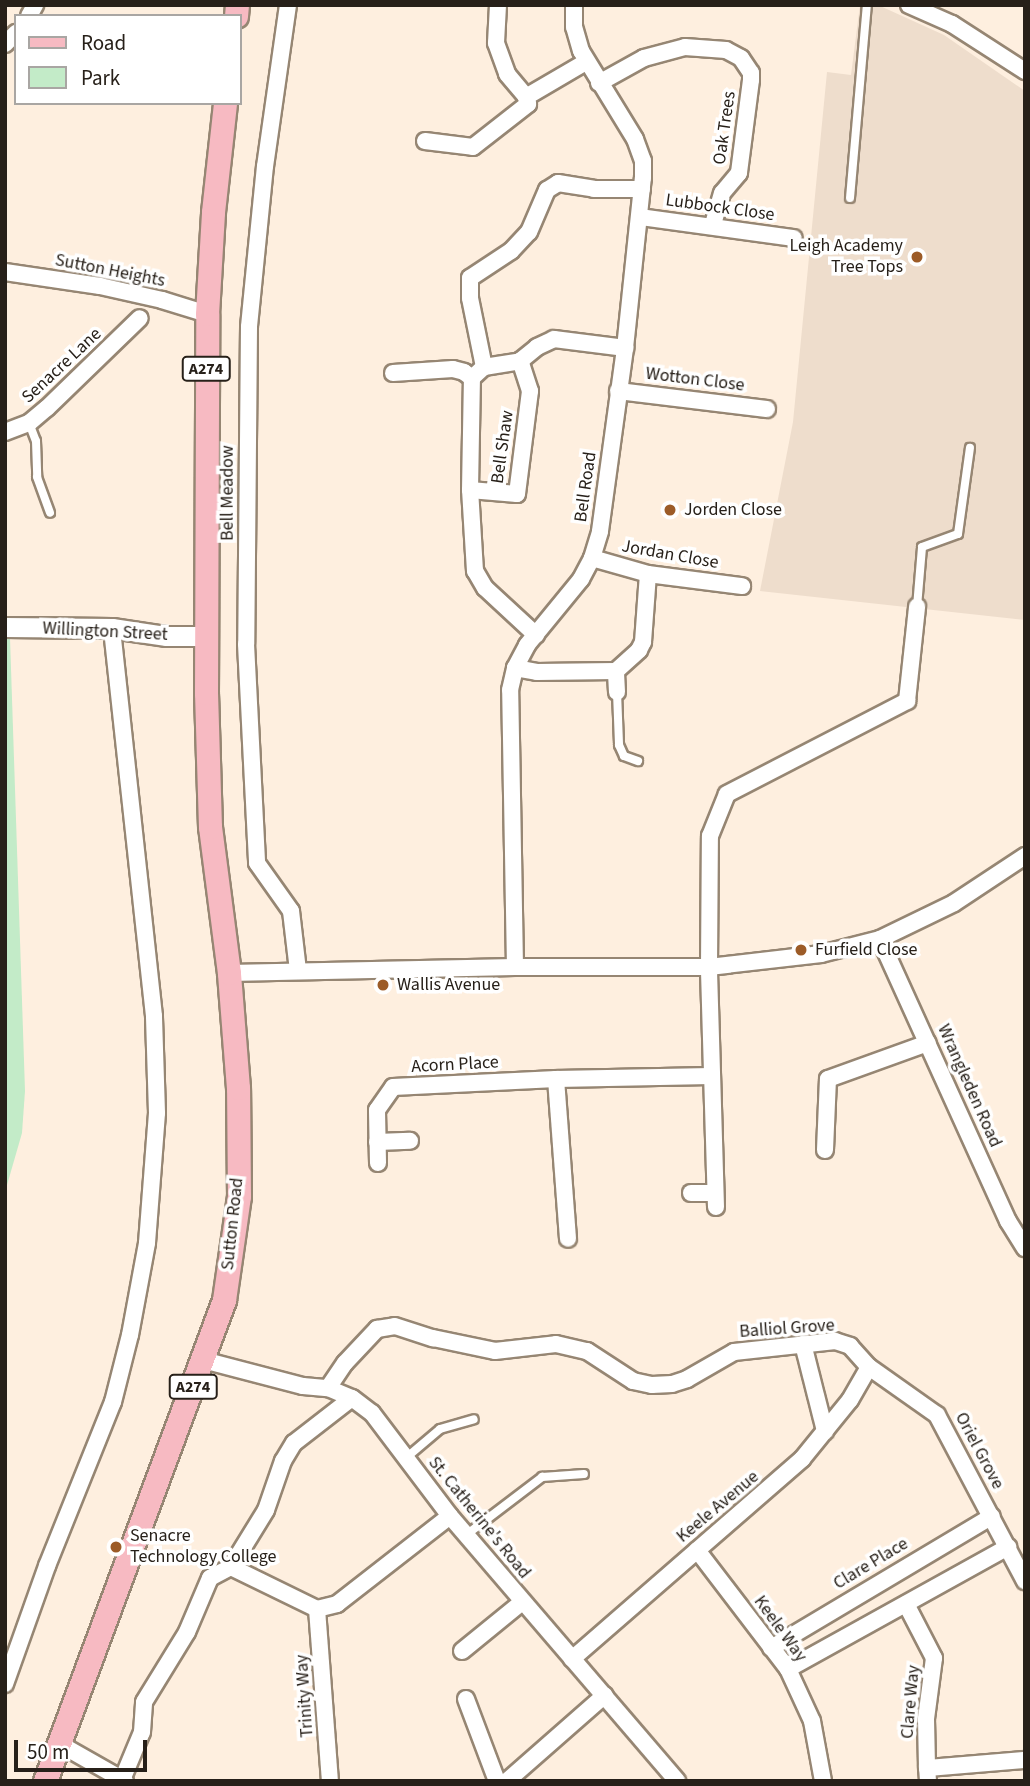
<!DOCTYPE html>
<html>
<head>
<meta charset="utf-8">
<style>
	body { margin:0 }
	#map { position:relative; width:1030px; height:1786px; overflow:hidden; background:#feefdf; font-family:"Source Sans 3",sans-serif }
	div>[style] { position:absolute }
	.education>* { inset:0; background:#edc }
	.green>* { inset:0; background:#c3ebc8 }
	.roads { filter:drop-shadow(2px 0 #968673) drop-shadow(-2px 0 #968673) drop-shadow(0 2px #968673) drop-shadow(0 -2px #968673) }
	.service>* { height:8px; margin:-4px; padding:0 4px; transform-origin:4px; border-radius:4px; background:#fff }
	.minor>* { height:16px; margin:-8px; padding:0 8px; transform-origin:8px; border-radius:8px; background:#fff }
	.tertiary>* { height:19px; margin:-9.5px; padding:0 9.5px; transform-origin:9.5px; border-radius:9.5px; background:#fff }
	.primary>* { height:23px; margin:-11.5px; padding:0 11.5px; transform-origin:11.5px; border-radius:11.5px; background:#f7bac2 }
	.dots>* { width:19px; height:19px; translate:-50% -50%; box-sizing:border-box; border:4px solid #fff; border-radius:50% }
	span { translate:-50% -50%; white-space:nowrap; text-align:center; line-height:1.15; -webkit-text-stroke:7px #fff; paint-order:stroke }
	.shield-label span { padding:2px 5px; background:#fff; border:2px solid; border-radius:5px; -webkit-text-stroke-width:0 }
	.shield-label { font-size:16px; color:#272019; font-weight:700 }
	.street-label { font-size:18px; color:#272019 }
	.poi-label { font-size:18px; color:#272019 }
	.right { translate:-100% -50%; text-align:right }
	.left { translate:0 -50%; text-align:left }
	.frame { position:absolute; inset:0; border:7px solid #272019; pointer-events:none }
	.legend { position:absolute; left:14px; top:14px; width:228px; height:91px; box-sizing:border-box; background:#fff; border:2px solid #a9a6a3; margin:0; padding:9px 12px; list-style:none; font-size:21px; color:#272019 }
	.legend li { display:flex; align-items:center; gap:14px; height:35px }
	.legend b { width:35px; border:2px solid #a9a6a3 }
	.scale { position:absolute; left:14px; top:1740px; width:133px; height:32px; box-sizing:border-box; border:4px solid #272019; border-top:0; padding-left:9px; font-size:21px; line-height:24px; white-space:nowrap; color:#272019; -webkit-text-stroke:5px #fff; paint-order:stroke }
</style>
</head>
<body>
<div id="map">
	<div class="education">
		<div style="clip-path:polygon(860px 5px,878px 5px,944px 35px,1025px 91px,1025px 620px,760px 591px,793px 422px,827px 72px,851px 75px)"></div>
	</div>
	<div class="green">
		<div style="clip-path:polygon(10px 638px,25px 1091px,22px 1133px,5px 1192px,5px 640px)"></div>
	</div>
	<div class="roads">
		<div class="service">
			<div style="left:850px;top:198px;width:194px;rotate:-85deg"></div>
			<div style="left:29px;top:423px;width:19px;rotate:69deg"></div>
			<div style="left:36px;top:441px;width:36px;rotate:88deg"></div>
			<div style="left:37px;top:477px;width:38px;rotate:70deg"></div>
			<div style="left:917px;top:607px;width:60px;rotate:-85.2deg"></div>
			<div style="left:922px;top:547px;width:38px;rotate:-20deg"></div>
			<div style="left:958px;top:534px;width:87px;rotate:-82.1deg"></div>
			<div style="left:617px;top:692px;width:53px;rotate:87.8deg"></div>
			<div style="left:619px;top:745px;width:12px;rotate:66deg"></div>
			<div style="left:624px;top:756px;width:15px;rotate:20deg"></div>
			<div style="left:407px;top:1457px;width:43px;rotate:-40.3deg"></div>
			<div style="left:440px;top:1429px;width:35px;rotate:-16deg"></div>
			<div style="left:466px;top:1535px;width:96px;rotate:-37.3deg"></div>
			<div style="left:542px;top:1477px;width:42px;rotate:-4.1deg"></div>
		</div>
		<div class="minor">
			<div style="left:288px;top:5px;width:163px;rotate:98.1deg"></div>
			<div style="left:265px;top:166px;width:162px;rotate:95.7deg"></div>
			<div style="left:249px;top:327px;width:317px;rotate:90.5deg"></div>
			<div style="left:246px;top:644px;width:219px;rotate:87.1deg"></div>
			<div style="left:257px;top:863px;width:59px;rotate:54.7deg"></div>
			<div style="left:291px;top:911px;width:60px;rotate:83.3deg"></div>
			<div style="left:498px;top:5px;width:38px;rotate:93deg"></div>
			<div style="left:496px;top:43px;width:33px;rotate:70deg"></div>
			<div style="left:507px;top:74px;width:30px;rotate:50deg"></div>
			<div style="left:909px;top:5px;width:47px;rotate:23.8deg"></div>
			<div style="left:952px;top:24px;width:87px;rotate:32.8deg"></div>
			<div style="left:29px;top:16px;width:13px;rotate:-61deg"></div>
			<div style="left:5px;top:44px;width:16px;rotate:-45deg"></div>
			<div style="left:599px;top:83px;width:51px;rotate:-29.1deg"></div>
			<div style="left:644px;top:58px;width:42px;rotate:-15deg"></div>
			<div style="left:685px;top:47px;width:41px;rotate:4.2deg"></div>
			<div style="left:726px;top:50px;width:17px;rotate:28deg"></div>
			<div style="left:741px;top:58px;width:18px;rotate:56deg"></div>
			<div style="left:751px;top:73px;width:7px;rotate:90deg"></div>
			<div style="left:751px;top:80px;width:94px;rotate:97.4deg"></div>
			<div style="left:739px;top:173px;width:26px;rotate:130deg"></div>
			<div style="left:722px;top:193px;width:32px;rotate:106deg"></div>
			<div style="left:425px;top:141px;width:48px;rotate:7.1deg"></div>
			<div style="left:473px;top:147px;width:70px;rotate:-38deg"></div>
			<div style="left:528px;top:104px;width:7px;rotate:-106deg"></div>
			<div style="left:526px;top:97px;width:69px;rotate:-30.3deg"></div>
			<div style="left:640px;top:217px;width:155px;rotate:7.8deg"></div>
			<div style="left:5px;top:272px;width:96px;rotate:8.4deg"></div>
			<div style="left:100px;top:286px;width:64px;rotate:12.7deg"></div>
			<div style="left:162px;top:300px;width:47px;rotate:17.3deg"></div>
			<div style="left:484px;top:367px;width:70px;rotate:-101.5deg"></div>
			<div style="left:470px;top:298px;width:20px;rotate:-90deg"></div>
			<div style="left:470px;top:278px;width:49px;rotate:-33.4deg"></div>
			<div style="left:511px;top:251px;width:26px;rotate:-47deg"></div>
			<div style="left:529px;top:232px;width:46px;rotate:-66.8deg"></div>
			<div style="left:547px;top:190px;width:13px;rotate:-32deg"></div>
			<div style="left:558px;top:183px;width:36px;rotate:9deg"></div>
			<div style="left:594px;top:189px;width:48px"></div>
			<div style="left:393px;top:373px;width:60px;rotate:-3.8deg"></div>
			<div style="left:453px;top:369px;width:11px;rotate:15deg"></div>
			<div style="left:464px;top:372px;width:10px;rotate:37deg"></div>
			<div style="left:618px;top:391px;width:150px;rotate:6.9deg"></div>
			<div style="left:5px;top:432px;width:26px;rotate:-21deg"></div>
			<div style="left:29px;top:423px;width:23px;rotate:-40deg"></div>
			<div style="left:47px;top:408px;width:129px;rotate:-44.1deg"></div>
			<div style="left:470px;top:490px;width:47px;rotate:4.9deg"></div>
			<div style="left:517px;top:494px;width:104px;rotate:-82.8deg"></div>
			<div style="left:530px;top:391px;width:32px;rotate:-108deg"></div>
			<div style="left:592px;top:558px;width:58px;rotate:15.9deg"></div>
			<div style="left:648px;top:574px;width:95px;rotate:7.3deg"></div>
			<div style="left:536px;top:635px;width:69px;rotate:-137.3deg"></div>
			<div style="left:485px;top:588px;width:20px;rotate:-120deg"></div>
			<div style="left:475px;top:571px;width:81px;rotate:-93.5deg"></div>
			<div style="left:470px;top:490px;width:112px;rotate:-89deg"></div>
			<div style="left:472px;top:378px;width:16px;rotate:-43deg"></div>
			<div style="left:484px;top:367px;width:36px;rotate:-9deg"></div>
			<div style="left:520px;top:361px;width:22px;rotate:-39deg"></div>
			<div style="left:537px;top:347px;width:19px;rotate:-25deg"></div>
			<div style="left:554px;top:339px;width:72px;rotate:7.2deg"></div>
			<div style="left:515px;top:668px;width:22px;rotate:10deg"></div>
			<div style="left:537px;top:672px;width:79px;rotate:-0.7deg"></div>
			<div style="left:617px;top:692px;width:21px;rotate:-93deg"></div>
			<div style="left:616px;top:671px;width:31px;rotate:-42deg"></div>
			<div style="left:639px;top:650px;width:9px;rotate:-63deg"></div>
			<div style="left:643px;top:642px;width:68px;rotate:-85.8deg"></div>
			<div style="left:880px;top:939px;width:310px;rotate:65.6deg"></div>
			<div style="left:1008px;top:1221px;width:32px;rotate:58deg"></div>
			<div style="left:515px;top:967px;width:277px;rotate:-91deg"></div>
			<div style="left:510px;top:690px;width:23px;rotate:-77deg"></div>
			<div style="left:515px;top:668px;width:26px;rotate:-62deg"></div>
			<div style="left:527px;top:645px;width:85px;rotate:-50.7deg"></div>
			<div style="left:581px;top:579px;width:24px;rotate:-62deg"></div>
			<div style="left:592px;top:558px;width:28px;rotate:-73deg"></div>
			<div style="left:600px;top:531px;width:185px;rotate:-82.2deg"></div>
			<div style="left:625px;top:348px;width:171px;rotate:-84deg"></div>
			<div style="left:643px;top:178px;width:17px;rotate:-90deg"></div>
			<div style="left:643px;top:161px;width:23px;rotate:-110deg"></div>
			<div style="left:635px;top:139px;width:103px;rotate:-121.5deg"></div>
			<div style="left:581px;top:51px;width:25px;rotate:-106deg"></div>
			<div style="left:574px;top:27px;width:22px;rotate:-90deg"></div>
			<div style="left:229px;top:973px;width:286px;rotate:-1.2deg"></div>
			<div style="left:515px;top:967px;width:194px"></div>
			<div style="left:709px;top:967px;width:113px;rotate:-6.6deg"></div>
			<div style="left:821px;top:954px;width:61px;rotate:-14.3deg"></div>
			<div style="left:880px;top:939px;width:82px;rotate:-25.9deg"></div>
			<div style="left:954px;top:903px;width:85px;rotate:-33.5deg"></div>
			<div style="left:556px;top:1079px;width:160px;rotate:85.7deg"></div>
			<div style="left:377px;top:1142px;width:33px;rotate:-2deg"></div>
			<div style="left:825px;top:1150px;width:71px;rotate:-87.6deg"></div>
			<div style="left:828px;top:1079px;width:106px;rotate:-19.8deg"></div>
			<div style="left:378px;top:1163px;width:53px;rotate:-91.1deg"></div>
			<div style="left:377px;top:1110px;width:28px;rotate:-55deg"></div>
			<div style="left:393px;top:1087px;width:163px;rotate:-2.8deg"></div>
			<div style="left:556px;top:1079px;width:155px;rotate:-1.1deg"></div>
			<div style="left:691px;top:1193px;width:24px"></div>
			<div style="left:716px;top:1207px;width:240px;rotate:-91.7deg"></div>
			<div style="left:709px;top:967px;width:131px;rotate:-89.6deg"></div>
			<div style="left:710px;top:836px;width:45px;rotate:-68deg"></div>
			<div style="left:727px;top:794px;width:203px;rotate:-27.3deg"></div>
			<div style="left:907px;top:701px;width:95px;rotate:-83.9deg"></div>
			<div style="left:803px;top:1344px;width:90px;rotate:75.8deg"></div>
			<div style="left:203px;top:1360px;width:103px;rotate:14.6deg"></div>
			<div style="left:303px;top:1386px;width:25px;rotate:5deg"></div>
			<div style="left:328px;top:1388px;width:26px;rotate:23deg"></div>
			<div style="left:352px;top:1398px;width:25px;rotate:37deg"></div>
			<div style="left:372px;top:1413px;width:129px;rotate:52.9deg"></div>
			<div style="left:450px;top:1516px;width:349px;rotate:49.4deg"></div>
			<div style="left:328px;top:1388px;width:30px;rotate:-56deg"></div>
			<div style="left:345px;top:1363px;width:47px;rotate:-46.7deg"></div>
			<div style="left:377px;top:1329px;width:18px;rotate:-9deg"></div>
			<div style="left:395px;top:1326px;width:40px;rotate:18deg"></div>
			<div style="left:433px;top:1338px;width:63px;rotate:11.8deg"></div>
			<div style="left:495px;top:1351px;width:61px;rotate:-6.5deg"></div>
			<div style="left:556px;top:1344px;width:32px;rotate:13deg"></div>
			<div style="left:587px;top:1351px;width:55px;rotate:33.1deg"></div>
			<div style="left:633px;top:1381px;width:19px;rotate:12deg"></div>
			<div style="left:652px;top:1385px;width:20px;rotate:-3deg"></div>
			<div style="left:672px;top:1384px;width:16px;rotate:-18deg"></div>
			<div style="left:687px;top:1379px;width:54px;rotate:-29.9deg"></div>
			<div style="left:734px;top:1352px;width:102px;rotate:-6.2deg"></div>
			<div style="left:835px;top:1341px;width:16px;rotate:18deg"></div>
			<div style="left:850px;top:1346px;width:28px;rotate:48deg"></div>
			<div style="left:869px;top:1367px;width:83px;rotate:35.2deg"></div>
			<div style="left:937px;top:1415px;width:188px;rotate:62.1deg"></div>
			<div style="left:697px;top:1550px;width:150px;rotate:52.6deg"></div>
			<div style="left:788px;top:1669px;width:57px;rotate:65.2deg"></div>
			<div style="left:812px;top:1721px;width:61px;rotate:79.6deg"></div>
			<div style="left:231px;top:1567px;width:96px;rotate:26deg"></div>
			<div style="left:317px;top:1609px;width:21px;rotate:-14deg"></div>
			<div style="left:337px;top:1604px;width:143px;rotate:-37.9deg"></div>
			<div style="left:906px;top:1604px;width:61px;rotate:62.6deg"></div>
			<div style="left:934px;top:1658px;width:62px;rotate:97.5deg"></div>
			<div style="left:926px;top:1719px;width:49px;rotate:88.8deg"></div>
			<div style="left:317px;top:1609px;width:172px;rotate:85.7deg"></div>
			<div style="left:771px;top:1648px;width:257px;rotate:-30.8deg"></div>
			<div style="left:462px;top:1651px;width:77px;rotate:-39.2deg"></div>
			<div style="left:572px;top:1659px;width:305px;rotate:-41deg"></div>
			<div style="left:802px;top:1459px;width:76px;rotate:-50.9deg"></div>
			<div style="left:850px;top:1400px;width:38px;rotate:-60deg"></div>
			<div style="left:788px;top:1669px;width:252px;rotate:-29deg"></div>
			<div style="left:5px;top:1684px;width:125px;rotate:-70.4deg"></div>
			<div style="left:47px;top:1566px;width:177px;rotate:-68.1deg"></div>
			<div style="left:113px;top:1402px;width:69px;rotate:-75.8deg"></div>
			<div style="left:130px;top:1335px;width:94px;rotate:-79.5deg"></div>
			<div style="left:147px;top:1243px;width:130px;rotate:-85.6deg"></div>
			<div style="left:157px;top:1113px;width:97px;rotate:-91.8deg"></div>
			<div style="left:154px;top:1016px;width:390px;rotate:-96.2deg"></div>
			<div style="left:466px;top:1699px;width:88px;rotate:69.3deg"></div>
			<div style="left:58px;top:1743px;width:77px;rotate:29.6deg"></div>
			<div style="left:122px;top:1780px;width:52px;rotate:-67.4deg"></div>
			<div style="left:142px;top:1732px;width:30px;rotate:-86deg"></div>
			<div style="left:144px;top:1702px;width:82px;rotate:-58.4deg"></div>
			<div style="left:187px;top:1632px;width:59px;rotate:-66.9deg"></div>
			<div style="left:210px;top:1578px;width:24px;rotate:-28deg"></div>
			<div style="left:231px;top:1567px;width:67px;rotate:-58.4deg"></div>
			<div style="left:266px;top:1510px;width:52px;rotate:-70.9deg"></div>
			<div style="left:283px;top:1461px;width:21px;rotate:-59deg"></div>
			<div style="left:294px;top:1443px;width:73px;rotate:-37.8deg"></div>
			<div style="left:507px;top:1781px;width:130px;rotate:-41.3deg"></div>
			<div style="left:928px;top:1781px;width:13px;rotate:-94deg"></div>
			<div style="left:927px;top:1768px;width:98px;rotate:-4.7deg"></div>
		</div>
		<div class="tertiary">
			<div style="left:5px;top:627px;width:107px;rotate:0.5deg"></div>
			<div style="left:112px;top:628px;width:55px;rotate:8.4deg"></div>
			<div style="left:166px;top:636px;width:39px"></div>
		</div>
		<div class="primary">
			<div style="left:236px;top:16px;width:11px;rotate:-85deg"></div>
			<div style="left:45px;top:1781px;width:513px;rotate:-69.59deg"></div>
			<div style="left:224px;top:1300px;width:105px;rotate:-81.8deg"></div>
			<div style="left:239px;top:1196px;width:108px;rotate:-90.5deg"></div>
			<div style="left:238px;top:1088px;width:115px;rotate:-94.5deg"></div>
			<div style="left:229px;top:973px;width:147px;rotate:-97.4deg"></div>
			<div style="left:210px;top:827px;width:134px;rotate:-91.7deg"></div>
			<div style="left:206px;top:693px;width:379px;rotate:-89.8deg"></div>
			<div style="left:207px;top:314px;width:102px;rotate:-86.6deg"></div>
			<div style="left:213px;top:212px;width:110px;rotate:-83.7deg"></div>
		</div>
	</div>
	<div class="dots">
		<div style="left:917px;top:257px;background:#9c5b27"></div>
		<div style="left:670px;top:510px;background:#9c5b27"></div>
		<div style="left:801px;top:950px;background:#9c5b27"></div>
		<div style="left:383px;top:985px;background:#9c5b27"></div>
		<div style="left:116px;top:1547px;background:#9c5b27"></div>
	</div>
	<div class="shield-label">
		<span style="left:206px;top:369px">A274</span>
		<span style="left:193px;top:1387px">A274</span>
	</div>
	<div class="street-label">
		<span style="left:725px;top:128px;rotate:-82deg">Oak Trees</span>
		<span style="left:720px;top:208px;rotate:8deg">Lubbock Close</span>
		<span style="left:110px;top:271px;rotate:11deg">Sutton Heights</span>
		<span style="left:62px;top:366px;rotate:-43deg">Senacre Lane</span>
		<span style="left:695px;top:380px;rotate:7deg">Wotton Close</span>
		<span style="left:503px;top:447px;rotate:-82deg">Bell Shaw</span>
		<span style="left:586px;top:487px;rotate:-82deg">Bell Road</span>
		<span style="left:228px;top:493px;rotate:-90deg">Bell Meadow</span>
		<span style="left:670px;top:555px;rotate:10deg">Jordan Close</span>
		<span style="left:105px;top:632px;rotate:3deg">Willington Street</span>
		<span style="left:455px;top:1065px;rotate:-3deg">Acorn Place</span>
		<span style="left:969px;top:1086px;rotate:66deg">Wrangleden Road</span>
		<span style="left:233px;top:1224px;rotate:-84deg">Sutton Road</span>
		<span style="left:787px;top:1329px;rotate:-4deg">Balliol Grove</span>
		<span style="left:979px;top:1451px;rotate:62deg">Oriel Grove</span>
		<span style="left:718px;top:1507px;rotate:-40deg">Keele Avenue</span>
		<span style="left:479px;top:1518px;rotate:51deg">St. Catherine's Road</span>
		<span style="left:871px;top:1564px;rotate:-31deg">Clare Place</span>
		<span style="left:780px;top:1629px;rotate:54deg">Keele Way</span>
		<span style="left:305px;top:1696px;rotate:-94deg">Trinity Way</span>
		<span style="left:911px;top:1702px;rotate:-85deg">Clare Way</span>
	</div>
	<div class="poi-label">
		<span class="right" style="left:903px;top:257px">Leigh Academy<br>Tree Tops</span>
		<span class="left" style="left:684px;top:510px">Jorden Close</span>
		<span class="left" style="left:815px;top:950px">Furfield Close</span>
		<span class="left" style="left:397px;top:985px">Wallis Avenue</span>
		<span class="left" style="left:130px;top:1547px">Senacre<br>Technology College</span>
	</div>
	<div class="frame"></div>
	<ul class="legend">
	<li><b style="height:9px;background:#f7bac2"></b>Road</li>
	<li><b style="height:19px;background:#c3ebc8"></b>Park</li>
	</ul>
	<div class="scale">50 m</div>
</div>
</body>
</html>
